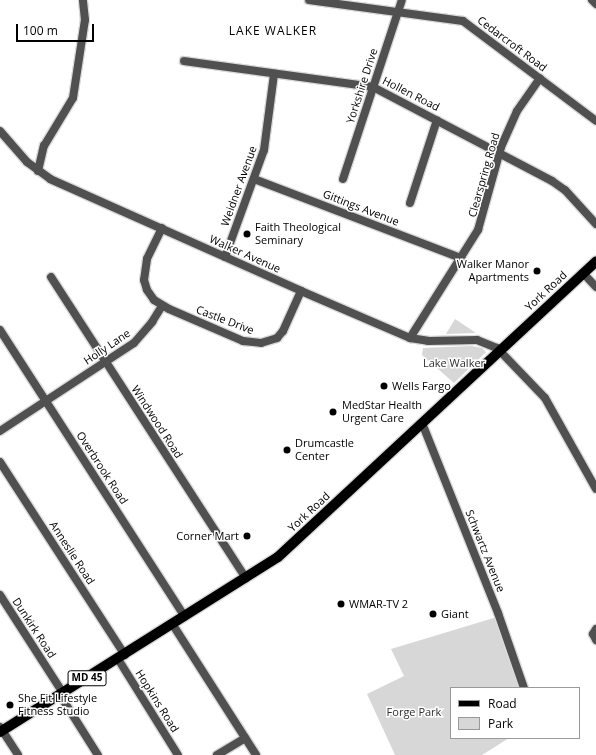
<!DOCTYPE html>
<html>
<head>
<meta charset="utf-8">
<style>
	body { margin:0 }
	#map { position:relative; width:596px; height:755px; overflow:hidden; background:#fff; font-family:"Open Sans",sans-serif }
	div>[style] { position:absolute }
	.green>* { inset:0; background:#d7d7d7 }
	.roads { filter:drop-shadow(1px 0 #dbdbdb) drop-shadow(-1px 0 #dbdbdb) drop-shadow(0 1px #dbdbdb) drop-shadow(0 -1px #dbdbdb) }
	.minor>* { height:8px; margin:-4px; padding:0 4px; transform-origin:4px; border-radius:4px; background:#505050 }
	.major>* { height:10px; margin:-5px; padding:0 5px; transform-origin:5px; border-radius:5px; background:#000 }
	.dots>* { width:11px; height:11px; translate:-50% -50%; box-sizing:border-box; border:2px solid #fff; border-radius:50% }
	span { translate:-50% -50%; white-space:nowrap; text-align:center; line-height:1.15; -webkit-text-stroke:3px #fff; paint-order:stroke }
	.shield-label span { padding:1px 3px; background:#fff; border:1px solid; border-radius:3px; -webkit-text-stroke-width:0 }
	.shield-label { font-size:10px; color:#000; font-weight:700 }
	.street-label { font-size:11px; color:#000 }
	.poi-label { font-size:11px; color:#000 }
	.left { translate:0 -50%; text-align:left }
	.right { translate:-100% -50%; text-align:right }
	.park-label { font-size:11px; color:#2e2e2e }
	.neighbourhood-label { font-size:12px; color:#000; letter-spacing:1px }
	.legend { position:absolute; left:450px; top:687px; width:130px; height:52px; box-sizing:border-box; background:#fff; border:1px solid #999; margin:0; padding:5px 7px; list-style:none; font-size:12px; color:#000 }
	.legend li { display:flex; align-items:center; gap:8px; height:20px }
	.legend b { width:20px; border:1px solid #999 }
	.scale { position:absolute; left:16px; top:24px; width:78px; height:18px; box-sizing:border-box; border:2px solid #000; border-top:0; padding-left:5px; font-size:12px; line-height:14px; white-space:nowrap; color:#000; -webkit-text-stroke:3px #fff; paint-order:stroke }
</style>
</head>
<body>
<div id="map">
	<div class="green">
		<div style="clip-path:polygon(455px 319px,476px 333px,446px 334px)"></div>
		<div style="clip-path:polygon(472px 346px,482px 348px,486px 352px,454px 383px,422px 355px,423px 348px)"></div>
		<div style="clip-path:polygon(497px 617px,521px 688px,451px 688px,451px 738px,509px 738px,482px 755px,395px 755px,367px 694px,404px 676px,391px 649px)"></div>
	</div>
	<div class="roads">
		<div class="minor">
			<div style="left:309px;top:0;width:155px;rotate:7.8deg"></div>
			<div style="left:463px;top:21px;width:166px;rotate:36.9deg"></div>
			<div style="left:592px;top:0;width:6px;rotate:45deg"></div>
			<div style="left:184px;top:61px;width:191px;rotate:7.8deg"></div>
			<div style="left:373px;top:87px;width:202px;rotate:27.7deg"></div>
			<div style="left:552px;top:181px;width:16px;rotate:35deg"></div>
			<div style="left:565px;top:190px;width:46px;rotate:47.6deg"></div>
			<div style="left:0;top:131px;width:41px;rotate:48.9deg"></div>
			<div style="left:27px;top:162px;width:29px;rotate:36deg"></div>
			<div style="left:50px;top:179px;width:275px;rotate:24deg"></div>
			<div style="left:301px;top:291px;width:119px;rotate:23.3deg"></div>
			<div style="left:410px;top:338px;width:18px;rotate:9deg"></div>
			<div style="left:428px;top:341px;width:49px;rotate:-1.2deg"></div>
			<div style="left:477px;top:340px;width:22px;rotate:22deg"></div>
			<div style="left:497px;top:348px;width:69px;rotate:46.2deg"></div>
			<div style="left:545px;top:398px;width:104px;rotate:60.7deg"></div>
			<div style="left:38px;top:171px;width:26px;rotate:-77deg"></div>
			<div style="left:44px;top:146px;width:56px;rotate:-58.9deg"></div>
			<div style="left:73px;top:98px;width:79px;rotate:-81.3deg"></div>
			<div style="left:85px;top:20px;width:20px;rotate:-96deg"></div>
			<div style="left:254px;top:179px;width:222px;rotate:20.9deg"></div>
			<div style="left:343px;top:179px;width:188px;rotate:-71.8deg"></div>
			<div style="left:410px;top:203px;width:87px;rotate:-72deg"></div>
			<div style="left:162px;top:228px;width:34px;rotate:116deg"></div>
			<div style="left:147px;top:259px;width:21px;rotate:98deg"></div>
			<div style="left:144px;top:280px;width:10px;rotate:73deg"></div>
			<div style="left:147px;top:290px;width:12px;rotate:55deg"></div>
			<div style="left:154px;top:300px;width:17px;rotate:31deg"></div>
			<div style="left:169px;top:309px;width:81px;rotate:23.4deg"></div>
			<div style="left:243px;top:341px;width:18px;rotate:6deg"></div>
			<div style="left:261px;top:343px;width:17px;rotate:-17deg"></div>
			<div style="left:277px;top:338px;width:9px;rotate:-49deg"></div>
			<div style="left:283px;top:331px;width:44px;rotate:-65.8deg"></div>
			<div style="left:225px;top:257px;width:114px;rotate:-70deg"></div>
			<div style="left:264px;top:150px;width:77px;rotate:-82.5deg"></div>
			<div style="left:583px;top:273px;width:19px;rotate:47deg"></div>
			<div style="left:51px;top:277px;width:359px;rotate:57.1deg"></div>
			<div style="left:0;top:330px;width:341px;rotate:57.2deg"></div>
			<div style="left:410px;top:338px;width:128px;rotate:-57.8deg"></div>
			<div style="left:478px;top:230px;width:86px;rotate:-74.5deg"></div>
			<div style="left:501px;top:147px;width:39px;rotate:-66deg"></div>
			<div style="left:517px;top:111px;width:40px;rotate:-55.1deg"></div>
			<div style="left:422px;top:423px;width:205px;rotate:68.2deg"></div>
			<div style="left:498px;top:613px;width:79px;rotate:70.9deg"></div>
			<div style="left:0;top:431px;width:160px;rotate:-33.3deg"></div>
			<div style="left:134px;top:343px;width:28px;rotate:-49deg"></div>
			<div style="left:152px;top:322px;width:19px;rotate:-58deg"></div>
			<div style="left:0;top:462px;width:230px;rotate:57.1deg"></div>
			<div style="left:0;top:595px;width:117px;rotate:57.3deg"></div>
			<div style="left:173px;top:625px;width:154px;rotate:57.4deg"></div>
			<div style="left:596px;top:629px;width:6px;rotate:121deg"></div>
			<div style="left:593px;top:634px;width:7px;rotate:63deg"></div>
			<div style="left:118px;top:659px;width:113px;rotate:58deg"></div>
			<div style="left:60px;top:695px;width:71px;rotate:57.7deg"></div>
			<div style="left:0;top:727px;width:33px;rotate:57deg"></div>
			<div style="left:217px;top:755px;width:33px;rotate:-31deg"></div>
		</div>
		<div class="major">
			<div style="left:0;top:732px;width:328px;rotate:-32.2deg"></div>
			<div style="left:278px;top:557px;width:434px;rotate:-42.9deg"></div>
		</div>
	</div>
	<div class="dots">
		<div style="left:247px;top:234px;background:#000"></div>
		<div style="left:537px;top:271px;background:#000"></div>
		<div style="left:384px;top:386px;background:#000"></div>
		<div style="left:333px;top:412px;background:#000"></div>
		<div style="left:287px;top:450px;background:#000"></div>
		<div style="left:247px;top:536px;background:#000"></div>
		<div style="left:341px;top:604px;background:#000"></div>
		<div style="left:433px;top:614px;background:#000"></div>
		<div style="left:10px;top:705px;background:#000"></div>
	</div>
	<div class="shield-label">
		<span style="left:87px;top:678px">MD 45</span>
	</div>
	<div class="street-label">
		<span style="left:512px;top:44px;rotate:37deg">Cedarcroft Road</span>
		<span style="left:362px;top:86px;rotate:-72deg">Yorkshire Drive</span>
		<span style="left:411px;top:94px;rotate:27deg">Hollen Road</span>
		<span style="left:484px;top:175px;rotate:-74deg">Clearspring Road</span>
		<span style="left:239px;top:186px;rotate:-70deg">Weidner Avenue</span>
		<span style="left:361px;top:208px;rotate:21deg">Gittings Avenue</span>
		<span style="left:245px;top:254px;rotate:24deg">Walker Avenue</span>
		<span style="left:546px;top:291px;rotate:-43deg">York Road</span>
		<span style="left:225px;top:320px;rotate:21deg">Castle Drive</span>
		<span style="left:107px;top:347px;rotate:-34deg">Holly Lane</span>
		<span style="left:157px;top:422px;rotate:57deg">Windwood Road</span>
		<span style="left:102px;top:468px;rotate:57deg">Overbrook Road</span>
		<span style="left:309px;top:512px;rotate:-43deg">York Road</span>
		<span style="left:485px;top:551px;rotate:68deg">Schwartz Avenue</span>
		<span style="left:72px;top:553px;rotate:57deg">Anneslie Road</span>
		<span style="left:34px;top:628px;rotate:57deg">Dunkirk Road</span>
		<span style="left:157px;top:701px;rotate:58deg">Hopkins Road</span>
	</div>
	<div class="poi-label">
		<span class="left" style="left:255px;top:234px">Faith Theological<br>Seminary</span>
		<span class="right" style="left:529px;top:271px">Walker Manor<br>Apartments</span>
		<span class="left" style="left:392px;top:386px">Wells Fargo</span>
		<span class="left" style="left:342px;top:412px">MedStar Health<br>Urgent Care</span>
		<span class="left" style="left:295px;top:450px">Drumcastle<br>Center</span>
		<span class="right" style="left:239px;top:536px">Corner Mart</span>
		<span class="left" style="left:349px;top:604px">WMAR-TV 2</span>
		<span class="left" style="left:441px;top:614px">Giant</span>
		<span class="left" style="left:18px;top:705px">She Fit Lifestyle<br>Fitness Studio</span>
	</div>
	<div class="park-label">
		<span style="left:454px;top:363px">Lake Walker</span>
		<span style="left:414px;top:712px">Forge Park</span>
	</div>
	<div class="neighbourhood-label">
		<span style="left:273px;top:31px">LAKE WALKER</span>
	</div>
	<ul class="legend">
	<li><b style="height:5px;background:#000"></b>Road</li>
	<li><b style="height:11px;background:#d7d7d7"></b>Park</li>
	</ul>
	<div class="scale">100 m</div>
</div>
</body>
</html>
